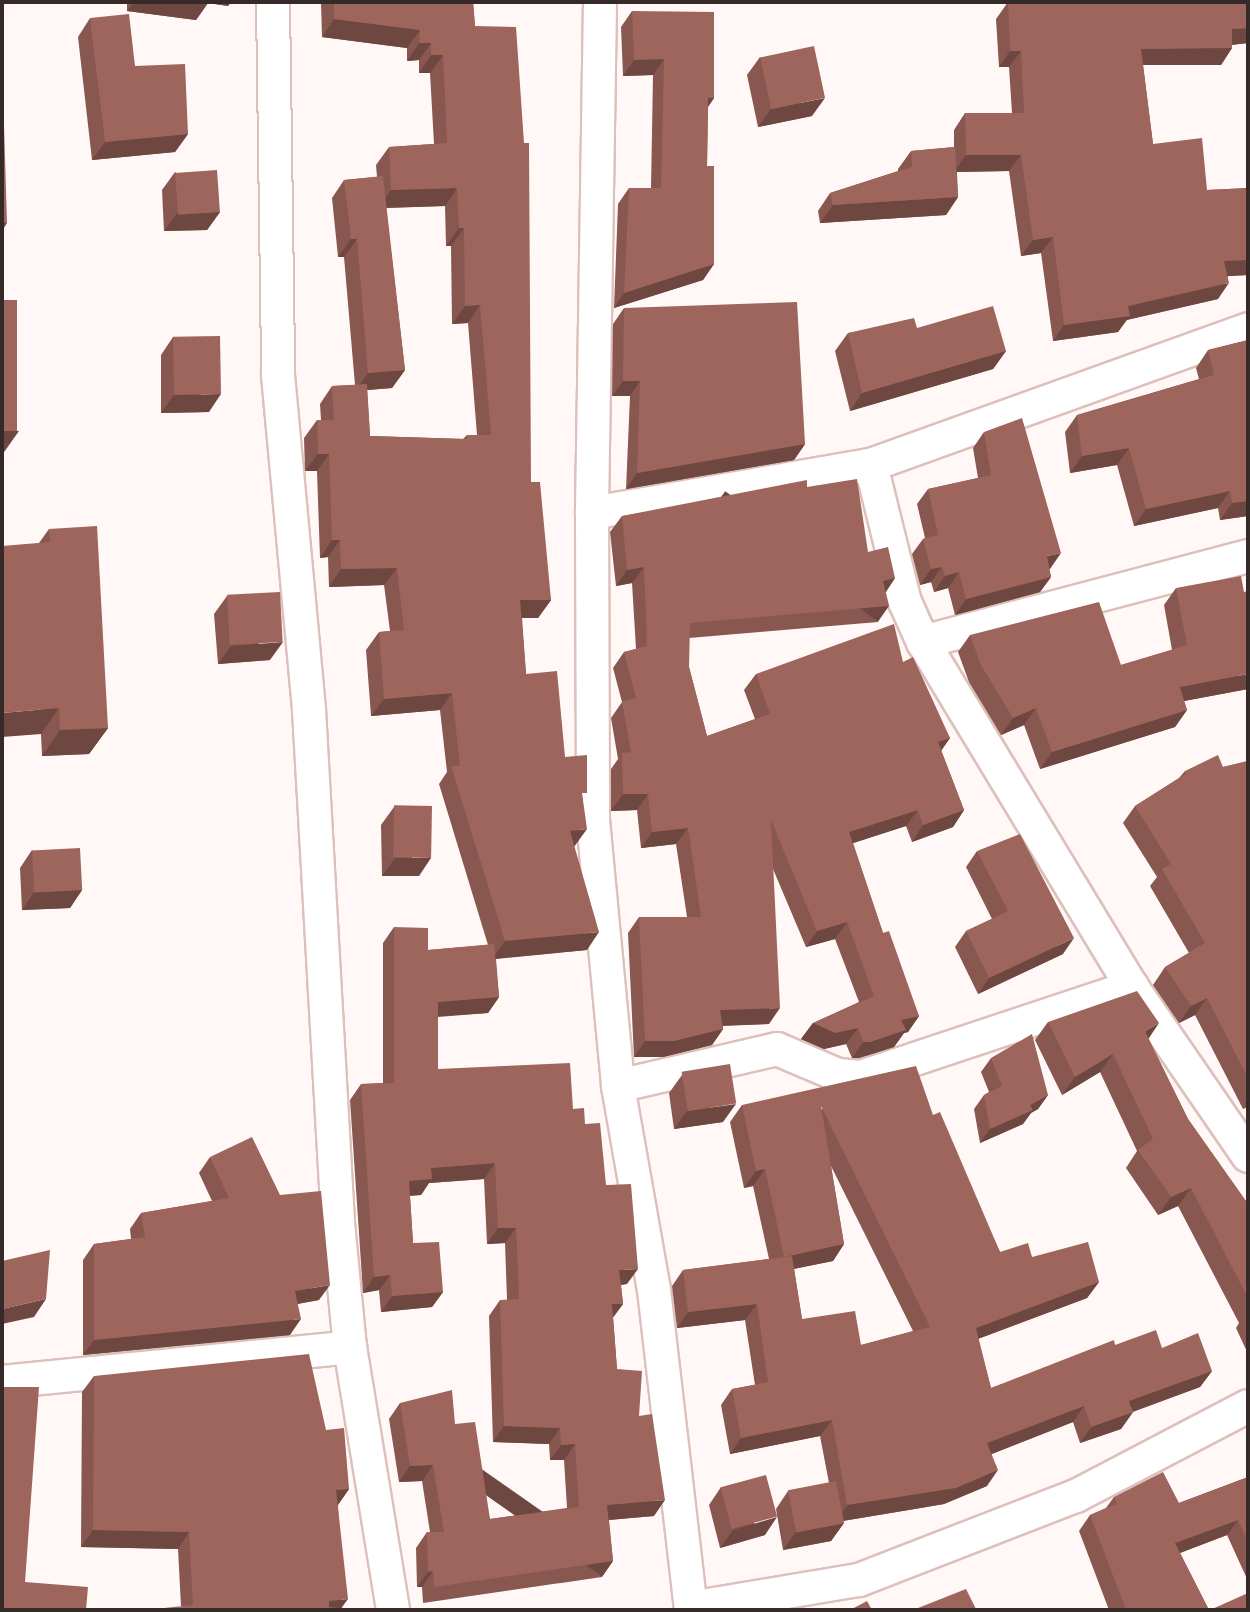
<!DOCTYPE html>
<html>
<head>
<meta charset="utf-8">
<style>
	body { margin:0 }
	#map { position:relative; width:1250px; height:1612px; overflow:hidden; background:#fff8f7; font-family:Inter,sans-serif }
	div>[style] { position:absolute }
	.roads { filter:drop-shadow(2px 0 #dec0bb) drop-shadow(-2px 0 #dec0bb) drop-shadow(0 2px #dec0bb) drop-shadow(0 -2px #dec0bb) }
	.minor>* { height:32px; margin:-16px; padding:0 16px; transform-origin:16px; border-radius:16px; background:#fff }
	.wall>* { inset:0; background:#885750 }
	.shaded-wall>* { inset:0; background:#6f4741; transform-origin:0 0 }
	.building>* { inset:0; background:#9e655d; transform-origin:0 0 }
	span { translate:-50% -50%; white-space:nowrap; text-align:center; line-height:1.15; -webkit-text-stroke:7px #fff; paint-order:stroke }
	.frame { position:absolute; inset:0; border:4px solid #362a29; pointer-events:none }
</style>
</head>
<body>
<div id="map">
	<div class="roads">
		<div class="minor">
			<div style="left:273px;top:2px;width:373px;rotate:89.2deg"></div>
			<div style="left:278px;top:375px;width:336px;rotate:84.7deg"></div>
			<div style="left:309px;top:710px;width:514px;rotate:86.76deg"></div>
			<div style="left:338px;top:1223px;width:125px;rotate:84.5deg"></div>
			<div style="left:350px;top:1347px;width:266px;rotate:80.7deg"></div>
			<div style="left:600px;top:2px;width:511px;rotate:90.9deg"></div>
			<div style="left:592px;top:513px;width:307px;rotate:89.8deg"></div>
			<div style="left:593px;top:820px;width:267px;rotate:84.6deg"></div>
			<div style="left:618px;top:1086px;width:207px;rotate:80deg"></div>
			<div style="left:654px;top:1290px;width:322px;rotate:83.4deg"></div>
			<div style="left:871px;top:465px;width:401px;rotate:-19.8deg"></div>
			<div style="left:592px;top:513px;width:283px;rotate:-9.8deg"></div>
			<div style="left:871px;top:465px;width:141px;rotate:76.1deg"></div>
			<div style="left:905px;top:602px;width:44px;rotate:65.8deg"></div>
			<div style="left:923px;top:642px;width:403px;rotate:58.8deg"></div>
			<div style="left:1132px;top:987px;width:205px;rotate:55.5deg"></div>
			<div style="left:923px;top:642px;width:336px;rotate:-14.8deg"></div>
			<div style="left:618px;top:1086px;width:163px;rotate:-13.1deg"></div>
			<div style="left:777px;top:1049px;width:66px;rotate:23.1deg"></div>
			<div style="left:838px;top:1075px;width:23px;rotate:5deg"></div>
			<div style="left:861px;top:1077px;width:286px;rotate:-18.4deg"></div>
			<div style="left:2px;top:1382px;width:350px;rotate:-5.7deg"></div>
			<div style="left:691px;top:1608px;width:170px;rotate:-9.5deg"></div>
			<div style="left:859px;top:1580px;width:233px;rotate:-21.2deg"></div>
			<div style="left:1076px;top:1496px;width:194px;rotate:-27.6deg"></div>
		</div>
	</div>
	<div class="wall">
		<div style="clip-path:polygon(127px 2px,231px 2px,228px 6px,208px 3px,196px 20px,127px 11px)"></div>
		<div style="clip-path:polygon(evenodd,321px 2px,473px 2px,475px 26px,531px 482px,551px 600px,538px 618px,522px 618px,526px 674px,565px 757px,583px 799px,574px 846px,587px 950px,496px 959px,499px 997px,488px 1013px,438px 1017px,438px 1069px,573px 1109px,585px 1124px,606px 1185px,627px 1284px,621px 1285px,623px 1304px,613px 1317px,617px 1369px,639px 1416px,654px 1516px,609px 1520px,613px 1561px,602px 1577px,423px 1603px,422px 1587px,417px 1587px,416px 1548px,427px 1532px,430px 1532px,422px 1481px,399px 1482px,389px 1419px,400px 1403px,455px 1424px,490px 1519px,567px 1508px,564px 1460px,550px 1460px,549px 1444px,493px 1442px,489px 1316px,500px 1300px,507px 1300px,505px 1243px,487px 1244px,484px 1179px,429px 1183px,421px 1195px,410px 1196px,413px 1243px,443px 1292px,432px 1307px,381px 1312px,379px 1290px,363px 1293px,350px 1100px,361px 1084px,383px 1083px,383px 943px,394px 927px,428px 950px,488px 945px,439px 784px,447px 772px,440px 710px,371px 716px,366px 650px,379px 632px,390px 631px,384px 585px,329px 587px,328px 557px,320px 558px,317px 471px,305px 471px,304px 438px,317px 420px,321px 420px,320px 404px,332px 386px,355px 385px,344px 257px,338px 257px,332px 198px,344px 180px,377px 177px,376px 165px,389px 147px,434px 144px,430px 73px,419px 73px,419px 60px,407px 61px,407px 48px,322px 37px,321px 2px,445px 206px,446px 246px,451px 246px,452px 324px,468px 323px,477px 435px,467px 435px,463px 439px,370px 436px,367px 390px,392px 388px,405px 370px,386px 208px,445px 206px)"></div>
		<div style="clip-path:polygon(1008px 2px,1248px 2px,1248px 43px,1232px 45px,1232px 48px,1221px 65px,1143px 65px,1153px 144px,1207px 190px,1248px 188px,1248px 275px,1228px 276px,1218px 299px,1127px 320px,1118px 332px,1053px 341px,1041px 253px,1021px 256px,1009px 171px,957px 172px,958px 197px,946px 215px,820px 223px,818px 211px,830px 193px,898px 171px,898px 169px,911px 151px,954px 147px,954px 130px,965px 113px,1012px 113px,1009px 67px,999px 67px,996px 19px)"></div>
		<div style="clip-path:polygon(632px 11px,714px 98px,708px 107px,707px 166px,714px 264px,703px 280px,614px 308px,618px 204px,629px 188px,651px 188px,653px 75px,623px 76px,621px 27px)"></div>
		<div style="clip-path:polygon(90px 18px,135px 66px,188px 134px,175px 152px,92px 160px,78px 37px)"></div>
		<div style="clip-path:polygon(760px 57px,812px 116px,758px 127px,747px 75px)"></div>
		<div style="clip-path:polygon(175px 172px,220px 212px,207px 230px,164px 231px,162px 190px)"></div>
		<div style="clip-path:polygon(624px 308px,805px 444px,794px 460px,626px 489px,630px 396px,612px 396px,613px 324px)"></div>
		<div style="clip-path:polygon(917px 328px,1006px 351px,993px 369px,850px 411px,835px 351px,848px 333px)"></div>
		<div style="clip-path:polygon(173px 337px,209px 412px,161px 413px,161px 355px)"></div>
		<div style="clip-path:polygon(1248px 340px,1248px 516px,1220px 520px,1218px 508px,1134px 526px,1117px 465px,1070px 473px,1065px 432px,1077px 415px,1199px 379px,1196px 368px,1208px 350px)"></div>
		<div style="clip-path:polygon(984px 432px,1050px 569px,1049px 569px,1051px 577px,1040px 592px,955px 615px,948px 588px,934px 592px,931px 582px,920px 585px,912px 554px,923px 539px,925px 538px,917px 504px,928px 489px,978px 478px,973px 448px)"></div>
		<div style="clip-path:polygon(807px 487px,868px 552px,895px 578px,886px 592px,878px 622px,689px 638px,689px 667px,707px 736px,755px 719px,744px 690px,756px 674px,903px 662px,950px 738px,941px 750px,964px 810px,953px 827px,912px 842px,906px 826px,853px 843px,883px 933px,919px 1016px,908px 1032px,904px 1033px,894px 1047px,859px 1058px,852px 1058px,846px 1044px,824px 1049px,801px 1039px,813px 1023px,859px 1002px,835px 939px,806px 947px,773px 869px,769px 1024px,723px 1026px,723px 1029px,712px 1045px,663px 1057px,634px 1057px,628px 933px,639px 917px,687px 917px,676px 844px,641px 848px,637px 810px,611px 811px,611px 769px,618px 759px,611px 718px,622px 702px,613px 668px,624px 652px,636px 649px,632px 583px,616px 586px,610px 532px,622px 516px)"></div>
		<div style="clip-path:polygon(49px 529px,108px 728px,89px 754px,42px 756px,41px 734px,39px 543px)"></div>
		<div style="clip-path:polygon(1176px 588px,1248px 689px,1184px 701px,1187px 710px,1175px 727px,1040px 769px,1024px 725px,1001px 735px,969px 682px,958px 652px,970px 635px,1121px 665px,1172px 650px,1164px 605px)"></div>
		<div style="clip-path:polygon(227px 596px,270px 660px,218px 664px,214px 614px)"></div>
		<div style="clip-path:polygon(1248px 761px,1248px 1107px,1243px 1109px,1195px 1015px,1179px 1023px,1153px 985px,1165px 967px,1189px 953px,1150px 886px,1157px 877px,1123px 823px,1135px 806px,1179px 778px,1185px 771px,1223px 767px)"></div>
		<div style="clip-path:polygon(394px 807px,419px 876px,382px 876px,381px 825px)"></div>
		<div style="clip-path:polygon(32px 850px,82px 890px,70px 908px,22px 910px,20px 868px)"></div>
		<div style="clip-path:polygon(977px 851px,1063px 954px,978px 994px,955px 947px,966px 931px,992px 919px,966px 867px)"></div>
		<div style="clip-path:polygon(1048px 1022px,1148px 1039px,1188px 1119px,1248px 1204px,1248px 1354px,1236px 1328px,1239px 1323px,1178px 1206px,1158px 1215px,1126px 1168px,1137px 1151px,1100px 1072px,1062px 1095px,1035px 1040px)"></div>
		<div style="clip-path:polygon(991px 1058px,1048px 1095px,1038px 1109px,1031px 1113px,1023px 1124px,980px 1143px,974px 1109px,984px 1095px,989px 1092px,981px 1072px)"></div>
		<div style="clip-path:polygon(682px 1075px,723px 1122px,674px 1129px,669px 1093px)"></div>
		<div style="clip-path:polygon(evenodd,742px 1105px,933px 1115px,1000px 1252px,1032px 1257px,1099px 1282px,1087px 1298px,978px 1339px,991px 1388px,1115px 1345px,1162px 1348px,1212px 1371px,1200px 1387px,1133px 1412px,1121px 1429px,1080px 1443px,1073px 1422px,992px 1454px,987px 1486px,944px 1504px,843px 1521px,844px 1523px,831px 1541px,783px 1550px,776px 1509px,788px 1491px,829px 1483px,820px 1436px,730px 1454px,721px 1405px,732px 1389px,755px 1385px,745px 1320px,677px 1328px,672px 1286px,683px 1270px,769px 1259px,753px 1186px,744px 1188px,730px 1122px,742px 1105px,831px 1166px,913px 1331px,861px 1345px,802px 1319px,794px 1269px,833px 1261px,844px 1244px,831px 1166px)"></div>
		<div style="clip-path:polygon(210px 1157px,319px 1300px,298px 1304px,290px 1335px,83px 1355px,83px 1260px,94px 1244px,131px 1239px,130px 1229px,141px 1213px,212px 1201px,199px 1173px)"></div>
		<div style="clip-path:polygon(94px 1376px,326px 1430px,349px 1489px,338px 1505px,342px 1608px,181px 1606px,178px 1549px,81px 1547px,82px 1392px)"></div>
		<div style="clip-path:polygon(1248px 1477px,1248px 1581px,1227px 1535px,1180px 1553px,1209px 1610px,1109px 1610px,1079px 1531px,1090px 1515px,1106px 1508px,1114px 1497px,1179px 1503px)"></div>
		<div style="clip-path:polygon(721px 1487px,765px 1535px,720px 1548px,709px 1505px)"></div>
	</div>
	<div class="shaded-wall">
		<div style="clip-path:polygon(133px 2px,231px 2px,228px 6px,208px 3px,196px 20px,127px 11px)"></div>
		<div style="clip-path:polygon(334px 19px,420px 30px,407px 48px,322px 37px)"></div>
		<div style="clip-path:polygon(1248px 28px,1248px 43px,1220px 46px,1232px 29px)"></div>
		<div style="clip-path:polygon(419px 43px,431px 43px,419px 60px,407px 61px)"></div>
		<div style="clip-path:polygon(1232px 48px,1221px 65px,1130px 65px,1141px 49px)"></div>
		<div style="clip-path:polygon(1010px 51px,1021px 51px,1009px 67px,999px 67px)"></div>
		<div style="clip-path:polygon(431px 55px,443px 55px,430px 73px,419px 73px)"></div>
		<div style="clip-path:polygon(664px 59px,653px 75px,623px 76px,634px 60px)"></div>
		<div style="clip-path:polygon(708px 98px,714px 98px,703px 114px)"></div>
		<div style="clip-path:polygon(825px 98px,812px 116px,758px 127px,771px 109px)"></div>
		<div style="clip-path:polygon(188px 134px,175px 152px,92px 160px,105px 142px)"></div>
		<div style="clip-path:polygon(966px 155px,1021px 155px,1009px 171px,954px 172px)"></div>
		<div style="clip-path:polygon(457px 188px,445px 206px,379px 208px,391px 190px)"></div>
		<div style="clip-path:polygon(958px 197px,946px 215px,820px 223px,833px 205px)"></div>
		<div style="clip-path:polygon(220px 212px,207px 230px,164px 231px,177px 213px)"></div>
		<div style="clip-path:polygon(2px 223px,7px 223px,2px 231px)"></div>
		<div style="clip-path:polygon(459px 228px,464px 228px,451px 246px,446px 246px)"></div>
		<div style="clip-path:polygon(1053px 237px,1041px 253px,1021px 256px,1033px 240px)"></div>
		<div style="clip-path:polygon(351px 239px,357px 239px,344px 257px,338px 257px)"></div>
		<div style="clip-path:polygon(1248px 260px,1248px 275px,1213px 277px,1224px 261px)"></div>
		<div style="clip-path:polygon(714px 264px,703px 280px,614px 308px,624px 293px)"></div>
		<div style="clip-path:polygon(1229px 283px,1218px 299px,1126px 320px,1118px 332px,1053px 341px,1064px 325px,1128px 306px)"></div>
		<div style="clip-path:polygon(480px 305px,468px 323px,452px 324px,465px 306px)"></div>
		<div style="clip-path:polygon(1006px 351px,993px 369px,850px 411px,862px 393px)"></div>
		<div style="clip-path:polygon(405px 370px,392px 388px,355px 391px,368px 373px)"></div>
		<div style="clip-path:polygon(623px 381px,640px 381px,630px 396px,612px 396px)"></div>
		<div style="clip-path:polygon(221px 394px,209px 412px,161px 413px,174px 395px)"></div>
		<div style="clip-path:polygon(2px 431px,19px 431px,2px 455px)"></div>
		<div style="clip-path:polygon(805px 444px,794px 460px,626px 489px,637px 473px)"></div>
		<div style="clip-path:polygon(1129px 448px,1117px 465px,1070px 473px,1082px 456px)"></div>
		<div style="clip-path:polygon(318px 454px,329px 454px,317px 471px,305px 471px)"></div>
		<div style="clip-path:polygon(1230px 491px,1218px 508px,1134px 526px,1146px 509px)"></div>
		<div style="clip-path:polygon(1248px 501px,1248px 516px,1220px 520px,1232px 503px)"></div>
		<div style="clip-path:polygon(332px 540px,340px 540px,328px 557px,320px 558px)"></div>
		<div style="clip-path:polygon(1061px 553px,1050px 569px,1036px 572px,1047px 556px)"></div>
		<div style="clip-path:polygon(644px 567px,632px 583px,616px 586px,627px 570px)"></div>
		<div style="clip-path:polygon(942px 567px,931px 582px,920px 585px,931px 569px)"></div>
		<div style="clip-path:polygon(397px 568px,384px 585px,329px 587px,341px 569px)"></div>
		<div style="clip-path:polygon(959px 572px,948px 588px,934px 592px,945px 576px)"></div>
		<div style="clip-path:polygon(1051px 577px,1040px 592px,955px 615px,966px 599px)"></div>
		<div style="clip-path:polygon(895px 578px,884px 594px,883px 581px)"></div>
		<div style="clip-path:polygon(520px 600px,551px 600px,538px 618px,508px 618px)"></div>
		<div style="left:889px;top:606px;width:19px;height:200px;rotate:125deg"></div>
		<div style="clip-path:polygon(283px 642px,270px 660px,218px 664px,231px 646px)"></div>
		<div style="clip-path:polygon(1248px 674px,1248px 689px,1168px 704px,1180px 687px)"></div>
		<div style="clip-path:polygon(452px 693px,440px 710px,371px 716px,384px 699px)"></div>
		<div style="clip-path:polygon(59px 708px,41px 734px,2px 737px,2px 713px)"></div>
		<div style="clip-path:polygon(1036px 708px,1024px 725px,1001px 735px,1013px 718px)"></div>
		<div style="clip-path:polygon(1187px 710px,1175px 727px,1040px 769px,1052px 752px)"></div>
		<div style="clip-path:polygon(108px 728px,89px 754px,42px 756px,60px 730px)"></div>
		<div style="clip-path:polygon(950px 738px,939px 754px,938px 742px)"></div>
		<div style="clip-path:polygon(623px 794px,648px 794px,637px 810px,611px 811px)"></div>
		<div style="clip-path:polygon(918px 810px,906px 826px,838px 848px,849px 832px)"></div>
		<div style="clip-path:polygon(964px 810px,953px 827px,912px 842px,923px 825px)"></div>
		<div style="clip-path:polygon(688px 828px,676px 844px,641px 848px,652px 832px)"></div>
		<div style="clip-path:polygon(587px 829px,574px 847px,570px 831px)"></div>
		<div style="clip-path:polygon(395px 858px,431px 858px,419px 876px,382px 876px)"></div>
		<div style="clip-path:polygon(82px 890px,70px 908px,22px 910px,34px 892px)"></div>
		<div style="clip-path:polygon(847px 922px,835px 939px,806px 947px,817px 931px)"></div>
		<div style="clip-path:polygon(599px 932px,587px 950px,492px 959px,505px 941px)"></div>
		<div style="clip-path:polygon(1074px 938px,1063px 954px,978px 994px,989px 978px)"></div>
		<div style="clip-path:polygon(499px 997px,488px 1013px,427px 1017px,438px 1002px)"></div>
		<div style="clip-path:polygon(1207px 998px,1195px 1015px,1179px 1023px,1191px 1006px)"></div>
		<div style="clip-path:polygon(780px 1008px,769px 1024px,709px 1026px,720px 1010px)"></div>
		<div style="clip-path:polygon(919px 1016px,908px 1032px,904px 1033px,894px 1047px,859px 1058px,852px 1058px,863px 1042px,901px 1020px)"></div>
		<div style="clip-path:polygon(813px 1023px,858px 1028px,846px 1044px,824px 1049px,801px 1039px)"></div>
		<div style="clip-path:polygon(1159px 1023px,1147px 1041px,1145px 1031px)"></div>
		<div style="clip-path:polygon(723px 1029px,712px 1045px,663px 1057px,634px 1057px,645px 1041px)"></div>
		<div style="clip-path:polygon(1113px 1054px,1100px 1072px,1062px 1095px,1075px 1077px)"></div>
		<div style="clip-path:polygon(1048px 1095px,1038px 1109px,1031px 1113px,1023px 1124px,980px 1143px,990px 1129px)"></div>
		<div style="clip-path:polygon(736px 1104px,723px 1122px,674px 1129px,687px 1111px)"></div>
		<div style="clip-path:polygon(495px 1163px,484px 1179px,429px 1183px,421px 1195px,398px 1196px,409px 1181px,431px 1168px)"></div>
		<div style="clip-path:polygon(765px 1169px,753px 1186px,744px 1188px,756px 1171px)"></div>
		<div style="clip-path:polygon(1191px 1188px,1178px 1206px,1158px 1215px,1171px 1197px)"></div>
		<div style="clip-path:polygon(498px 1228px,516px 1228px,505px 1243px,487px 1244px)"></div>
		<div style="clip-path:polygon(844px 1244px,833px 1261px,772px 1273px,784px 1257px)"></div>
		<div style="clip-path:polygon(638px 1269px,627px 1284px,608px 1286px,619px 1270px)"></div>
		<div style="clip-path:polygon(390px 1275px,379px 1290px,363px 1293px,374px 1277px)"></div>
		<div style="clip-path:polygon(1099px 1282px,1087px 1298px,964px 1344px,976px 1328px)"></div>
		<div style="clip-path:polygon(330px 1285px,319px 1300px,284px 1306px,295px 1291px)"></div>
		<div style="clip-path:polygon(443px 1292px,432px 1307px,381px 1312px,392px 1296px)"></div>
		<div style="clip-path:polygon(46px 1299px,34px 1317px,2px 1324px,2px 1309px)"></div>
		<div style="clip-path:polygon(612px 1304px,623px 1304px,612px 1319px)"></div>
		<div style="clip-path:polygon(757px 1304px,745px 1320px,677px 1328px,688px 1312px)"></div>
		<div style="clip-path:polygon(301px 1319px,290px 1335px,83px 1355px,94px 1340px)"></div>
		<div style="clip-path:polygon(1212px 1371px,1200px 1387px,1117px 1417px,1129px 1401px)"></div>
		<div style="clip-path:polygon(1084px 1406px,1073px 1422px,976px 1460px,987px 1443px)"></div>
		<div style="clip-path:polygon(1133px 1412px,1121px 1429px,1080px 1443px,1091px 1427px)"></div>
		<div style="clip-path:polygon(832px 1420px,820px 1436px,730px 1454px,741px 1438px)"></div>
		<div style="clip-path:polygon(504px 1426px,560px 1428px,549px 1444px,493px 1442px)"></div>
		<div style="clip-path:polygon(575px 1444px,564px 1460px,550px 1460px,561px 1445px)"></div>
		<div style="clip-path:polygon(433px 1465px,422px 1481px,399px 1482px,410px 1466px)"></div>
		<div style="clip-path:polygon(998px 1470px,987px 1486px,944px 1504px,836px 1522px,847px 1505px)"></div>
		<div style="clip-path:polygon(349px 1489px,337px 1506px,336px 1490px)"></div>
		<div style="clip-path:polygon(665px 1500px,654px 1516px,596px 1521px,607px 1505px)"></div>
		<div style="clip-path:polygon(777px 1517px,765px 1535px,720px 1548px,733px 1530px)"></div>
		<div style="clip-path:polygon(1238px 1520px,1227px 1535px,1164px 1559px,1175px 1543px)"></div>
		<div style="clip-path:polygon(844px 1523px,831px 1541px,783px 1550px,796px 1532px)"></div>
		<div style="clip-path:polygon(93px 1530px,189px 1532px,178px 1549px,81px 1547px)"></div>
		<div style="left:613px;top:1561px;width:19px;height:181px;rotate:125deg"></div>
		<div style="clip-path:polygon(433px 1571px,422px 1587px,417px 1587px,428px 1572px)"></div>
		<div style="clip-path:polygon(348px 1599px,340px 1610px,323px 1610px,329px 1601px)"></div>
	</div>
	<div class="building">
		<div style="clip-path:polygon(334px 2px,473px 2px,475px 26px,516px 27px,524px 143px,529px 143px,531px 482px,540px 482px,551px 600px,520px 600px,526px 674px,557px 671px,565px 757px,587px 755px,587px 793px,582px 793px,587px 829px,570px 831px,599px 932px,505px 941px,451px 766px,460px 766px,452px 693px,384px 699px,379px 632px,404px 630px,397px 568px,341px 569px,340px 540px,332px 540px,329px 454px,318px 454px,317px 420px,334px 420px,332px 386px,367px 384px,370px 436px,467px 439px,467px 435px,491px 435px,480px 305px,465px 306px,464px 228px,459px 228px,457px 188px,391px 190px,389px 147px,447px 143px,443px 55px,431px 55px,431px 43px,419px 43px,420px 30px,334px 19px)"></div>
		<div style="clip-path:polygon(1008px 2px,1248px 2px,1248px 28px,1232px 29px,1232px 48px,1141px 49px,1153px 144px,1202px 138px,1207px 190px,1248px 188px,1248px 260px,1224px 261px,1229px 283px,1128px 306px,1130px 316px,1064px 325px,1053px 237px,1033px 240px,1021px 155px,966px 155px,965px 113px,1024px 113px,1021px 51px,1010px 51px)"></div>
		<div style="clip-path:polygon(632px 11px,714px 12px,714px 98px,708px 98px,707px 166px,714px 166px,714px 264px,624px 293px,629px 188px,661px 188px,664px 59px,634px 60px)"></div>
		<div style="clip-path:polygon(129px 14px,135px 66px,185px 64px,188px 134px,105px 142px,90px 18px)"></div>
		<div style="left:814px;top:46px;width:53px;height:55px;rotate:78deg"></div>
		<div style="clip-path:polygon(2px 92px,3px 92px,7px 223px,2px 223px)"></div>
		<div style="clip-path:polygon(955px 147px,958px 197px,833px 205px,830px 193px,912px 167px,911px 151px)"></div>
		<div style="left:217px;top:170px;width:42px;height:42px;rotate:86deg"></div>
		<div style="clip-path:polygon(383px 176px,405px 370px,368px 373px,357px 239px,351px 239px,344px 180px)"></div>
		<div style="left:2px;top:300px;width:15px;height:131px"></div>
		<div style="clip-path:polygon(797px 302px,805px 444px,637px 473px,640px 381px,623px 381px,624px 308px)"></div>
		<div style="clip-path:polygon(993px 306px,1006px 351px,862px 393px,848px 333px,914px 318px,917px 328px)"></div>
		<div style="left:220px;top:336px;width:58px;height:47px;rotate:89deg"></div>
		<div style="clip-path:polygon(1248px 340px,1248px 501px,1232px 503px,1230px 491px,1146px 509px,1129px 448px,1082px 456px,1077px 415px,1214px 375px,1208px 350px)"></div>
		<div style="clip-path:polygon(1022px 418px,1061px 553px,1047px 556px,1051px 577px,966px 599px,959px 572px,945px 576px,942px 567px,931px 569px,923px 539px,938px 535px,928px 489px,991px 475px,984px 432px)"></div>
		<div style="clip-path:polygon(857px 479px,868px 552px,888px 547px,895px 578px,883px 581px,889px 606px,690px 623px,689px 667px,707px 736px,770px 714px,756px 674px,894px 624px,903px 662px,913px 657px,950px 738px,938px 742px,964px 810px,923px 825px,918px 810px,849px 832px,883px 933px,889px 931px,919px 1016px,901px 1020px,906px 1030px,870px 1042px,863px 1042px,858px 1028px,835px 1033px,813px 1023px,874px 996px,847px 922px,817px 931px,771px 820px,780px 1008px,720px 1010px,723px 1029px,674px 1041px,645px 1041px,639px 917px,701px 917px,688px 828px,652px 832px,648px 794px,623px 794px,622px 753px,631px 752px,622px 702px,636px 698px,624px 652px,647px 646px,644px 567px,627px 570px,622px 516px,807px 480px,807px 487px)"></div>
		<div style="clip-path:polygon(97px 526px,108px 728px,60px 730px,59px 708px,2px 713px,2px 546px,50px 542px,49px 529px)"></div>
		<div style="clip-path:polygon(1241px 576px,1244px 592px,1248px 591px,1248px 674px,1180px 687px,1187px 710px,1052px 752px,1036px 708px,1013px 718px,981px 665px,970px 635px,1099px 602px,1121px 665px,1187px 645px,1176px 588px)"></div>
		<div style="left:280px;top:592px;width:50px;height:53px;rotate:87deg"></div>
		<div style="clip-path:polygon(1218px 755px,1223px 767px,1248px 761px,1248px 1078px,1207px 998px,1191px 1006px,1165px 967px,1205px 943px,1162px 869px,1171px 864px,1135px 806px,1186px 774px,1185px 771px)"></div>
		<div style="left:432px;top:806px;width:52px;height:38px;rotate:91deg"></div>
		<div style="clip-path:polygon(1020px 834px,1074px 938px,989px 978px,966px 931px,1008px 911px,977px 851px)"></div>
		<div style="left:80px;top:848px;width:42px;height:48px;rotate:87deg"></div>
		<div style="clip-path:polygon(394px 927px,428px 928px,428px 950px,494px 944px,499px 997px,438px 1002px,438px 1069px,570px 1063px,573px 1109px,584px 1108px,585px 1124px,600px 1123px,606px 1185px,631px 1184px,638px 1269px,619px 1270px,623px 1304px,612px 1304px,617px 1369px,642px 1371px,639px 1416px,652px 1414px,665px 1500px,607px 1505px,613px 1561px,434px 1587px,433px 1571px,428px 1572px,427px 1532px,444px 1532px,433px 1465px,410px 1466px,400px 1403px,452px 1390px,455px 1424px,475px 1422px,490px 1519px,579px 1507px,575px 1444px,561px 1445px,560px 1428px,504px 1426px,500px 1300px,519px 1299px,516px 1228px,498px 1228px,495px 1163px,431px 1168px,432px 1179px,409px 1181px,413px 1243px,439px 1242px,443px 1292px,392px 1296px,390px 1275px,374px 1277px,361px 1084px,394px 1083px)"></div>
		<div style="clip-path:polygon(1137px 991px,1159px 1023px,1145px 1031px,1188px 1119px,1248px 1204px,1248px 1298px,1191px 1188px,1171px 1197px,1138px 1150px,1153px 1139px,1113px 1054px,1075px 1077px,1048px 1022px)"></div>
		<div style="clip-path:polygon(1032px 1034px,1048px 1095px,1030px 1105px,1033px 1110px,990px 1129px,984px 1095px,1002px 1086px,991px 1058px)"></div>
		<div style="left:730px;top:1064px;width:40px;height:49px;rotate:81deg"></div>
		<div style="clip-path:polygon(916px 1066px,933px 1115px,940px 1112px,1000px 1252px,1028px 1243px,1032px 1257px,1088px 1242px,1099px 1282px,976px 1328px,991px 1388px,1114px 1340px,1115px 1345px,1156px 1330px,1162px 1348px,1198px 1333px,1212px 1371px,1129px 1401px,1133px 1412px,1091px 1427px,1084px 1406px,987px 1443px,998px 1470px,956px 1488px,847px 1505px,832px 1420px,741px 1438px,732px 1389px,768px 1382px,757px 1304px,688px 1312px,683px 1270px,792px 1256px,802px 1319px,855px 1311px,861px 1345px,930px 1327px,821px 1106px,844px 1244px,784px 1257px,765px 1169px,756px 1171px,742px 1105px)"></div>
		<div style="clip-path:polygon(252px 1137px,280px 1195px,321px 1191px,330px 1285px,295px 1291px,301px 1319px,94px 1340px,94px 1244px,145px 1237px,141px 1213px,229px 1198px,210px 1157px)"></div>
		<div style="clip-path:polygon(50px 1250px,46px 1299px,2px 1309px,2px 1261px)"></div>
		<div style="clip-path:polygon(309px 1354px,326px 1430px,344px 1428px,349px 1489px,336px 1490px,348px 1599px,329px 1601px,329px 1607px,354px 1610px,145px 1610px,193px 1605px,189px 1532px,93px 1530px,94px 1376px)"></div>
		<div style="clip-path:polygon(2px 1387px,39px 1387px,25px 1582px,88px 1587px,86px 1610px,2px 1610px)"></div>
		<div style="clip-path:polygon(1163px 1472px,1179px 1503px,1248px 1477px,1248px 1542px,1238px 1520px,1175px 1543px,1209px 1610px,1126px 1610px,1090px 1515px,1117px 1504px,1114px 1497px)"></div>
		<div style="left:766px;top:1475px;width:43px;height:47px;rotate:75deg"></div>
		<div style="left:836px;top:1481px;width:43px;height:49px;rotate:79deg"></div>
		<div style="clip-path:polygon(966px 1589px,976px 1609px,973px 1610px,913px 1610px)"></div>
		<div style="clip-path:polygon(1248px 1593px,1248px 1610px,1210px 1610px)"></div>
		<div style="clip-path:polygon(867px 1601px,872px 1610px,850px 1610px)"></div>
	</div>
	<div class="frame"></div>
</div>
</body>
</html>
